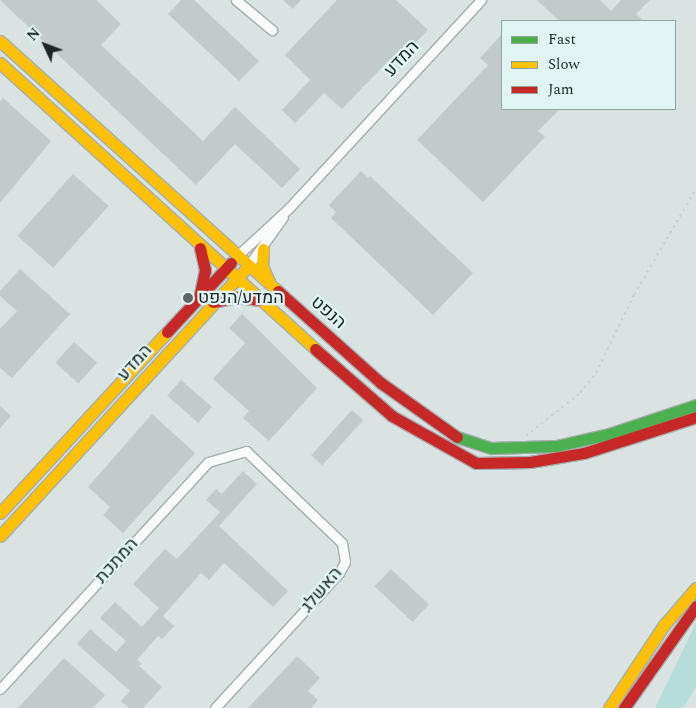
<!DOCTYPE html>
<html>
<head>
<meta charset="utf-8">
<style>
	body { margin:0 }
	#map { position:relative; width:696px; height:708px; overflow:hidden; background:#d8e3e2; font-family:Spectral,Heebo,serif }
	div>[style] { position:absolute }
	.green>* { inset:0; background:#b6dedd }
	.building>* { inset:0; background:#c2cbca; transform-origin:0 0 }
	.path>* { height:2px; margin-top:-1px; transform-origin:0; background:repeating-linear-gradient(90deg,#cbcece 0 2.5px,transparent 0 6.5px) }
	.roads { filter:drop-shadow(1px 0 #a6aead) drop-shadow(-1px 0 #a6aead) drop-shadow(0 1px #a6aead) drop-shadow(0 -1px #a6aead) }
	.street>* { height:9px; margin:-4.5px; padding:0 4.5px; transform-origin:4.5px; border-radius:4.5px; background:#f9fbfb }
	.fast>* { height:11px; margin:-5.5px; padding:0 5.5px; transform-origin:5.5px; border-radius:5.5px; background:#4caf50 }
	.slow>* { height:11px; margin:-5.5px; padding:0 5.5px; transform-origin:5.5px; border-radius:5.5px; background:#ffc107 }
	.jam>* { height:11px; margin:-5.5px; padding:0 5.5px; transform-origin:5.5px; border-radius:5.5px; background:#c62828 }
	.dots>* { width:14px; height:14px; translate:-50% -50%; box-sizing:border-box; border:2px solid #e1f4f4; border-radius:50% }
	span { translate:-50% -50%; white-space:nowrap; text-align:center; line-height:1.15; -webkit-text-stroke:4.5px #e1f4f4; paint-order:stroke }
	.street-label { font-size:18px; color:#1e2525 }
	.poi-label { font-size:18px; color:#1e2525 }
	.left { translate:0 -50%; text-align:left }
	.legend { position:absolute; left:501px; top:20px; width:175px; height:90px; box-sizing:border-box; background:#e1f4f4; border:1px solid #93a1a1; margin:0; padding:6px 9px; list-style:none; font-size:15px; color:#1e2525 }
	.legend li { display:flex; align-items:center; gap:10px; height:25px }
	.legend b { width:25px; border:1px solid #93a1a1 }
	.north { position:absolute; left:20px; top:20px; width:50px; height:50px; -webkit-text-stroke:4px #e1f4f4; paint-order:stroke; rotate:313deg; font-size:14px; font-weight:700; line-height:20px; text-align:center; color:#1e2525 }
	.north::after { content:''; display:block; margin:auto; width:18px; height:22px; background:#1e2525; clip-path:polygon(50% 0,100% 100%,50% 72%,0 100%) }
</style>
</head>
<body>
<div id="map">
	<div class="green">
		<div style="clip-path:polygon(696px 623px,696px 687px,683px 708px,655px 708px)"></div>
	</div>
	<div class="building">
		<div style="clip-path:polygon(0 0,96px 0,121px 24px,101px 45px,203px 141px,235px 107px,300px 169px,282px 188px,235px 144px,196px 185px)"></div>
		<div style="clip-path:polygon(181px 0,194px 0,259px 61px,239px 81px,168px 14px)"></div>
		<div style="clip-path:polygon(283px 0,301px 0,293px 9px)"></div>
		<div style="clip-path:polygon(337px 0,396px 0,428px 30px,397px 62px,392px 57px,342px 109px,324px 93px,295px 123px,282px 110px,310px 80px,285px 55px)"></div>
		<div style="clip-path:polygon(537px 0,600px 0,611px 11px,621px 0,650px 0,636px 14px,644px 21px,559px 21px)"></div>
		<div style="clip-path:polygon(502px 34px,502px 109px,560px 109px,538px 131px,545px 137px,483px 202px,417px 140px,488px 65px,480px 58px)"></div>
		<div style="clip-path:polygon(3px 98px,51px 141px,0 203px,0 102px)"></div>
		<div style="clip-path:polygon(361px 171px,368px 178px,370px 176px,473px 273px,433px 315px,331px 218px,336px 212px,329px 205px)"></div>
		<div style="left:73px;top:174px;width:48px;height:83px;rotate:42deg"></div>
		<div style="clip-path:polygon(20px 269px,70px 314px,12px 378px,0 368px,0 329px,17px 311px,0 296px,0 291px)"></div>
		<div style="clip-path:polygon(242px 314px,317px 388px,269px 441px,243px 418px,249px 411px,213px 379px,245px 343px,229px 328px)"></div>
		<div style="left:74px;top:342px;width:31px;height:28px;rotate:42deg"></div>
		<div style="left:181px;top:380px;width:41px;height:21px;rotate:41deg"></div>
		<div style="clip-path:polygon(0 406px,11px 416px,0 428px)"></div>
		<div style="left:352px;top:410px;width:15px;height:61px;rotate:42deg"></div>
		<div style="clip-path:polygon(152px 414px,195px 453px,123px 533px,103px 515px,110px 507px,88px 487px)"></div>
		<div style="clip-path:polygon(243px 471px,257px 484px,219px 526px,288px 591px,273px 607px,224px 563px,209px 580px,201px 573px,163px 616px,174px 626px,162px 639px,158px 636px,137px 660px,142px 664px,139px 666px,162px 687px,143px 708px,129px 708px,121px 701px,130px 691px,77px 644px,90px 629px,116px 652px,126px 641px,100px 618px,115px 602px,142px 627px,159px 608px,133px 584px,165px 549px,177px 559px,220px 512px,206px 500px,216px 489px,222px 494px)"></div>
		<div style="left:391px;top:569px;width:52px;height:24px;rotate:43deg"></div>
		<div style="clip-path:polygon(297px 656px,320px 678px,308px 691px,318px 700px,311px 708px,248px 708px)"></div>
		<div style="clip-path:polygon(64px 658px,105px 695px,93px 708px,18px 708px)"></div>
	</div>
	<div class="path">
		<div style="left:526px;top:436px;width:69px;rotate:-38.5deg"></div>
		<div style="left:580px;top:393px;width:26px;rotate:-51deg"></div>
		<div style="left:596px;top:373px;width:87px;rotate:-64deg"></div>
		<div style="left:634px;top:295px;width:123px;rotate:-59.7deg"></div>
	</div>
	<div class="roads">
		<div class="street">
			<div style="left:236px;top:0;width:47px;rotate:39.8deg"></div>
			<div style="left:237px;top:256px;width:71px;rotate:-42.7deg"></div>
			<div style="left:289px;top:208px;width:283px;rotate:-47.3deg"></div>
			<div style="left:248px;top:266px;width:60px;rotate:-54.5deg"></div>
			<div style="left:0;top:689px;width:308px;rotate:-47.5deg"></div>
			<div style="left:208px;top:462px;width:40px;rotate:-16deg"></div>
			<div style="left:246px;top:451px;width:133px;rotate:43.8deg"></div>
			<div style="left:342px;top:543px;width:19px;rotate:81deg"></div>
			<div style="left:345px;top:562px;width:13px;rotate:119deg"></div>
			<div style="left:339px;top:573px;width:183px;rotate:132.6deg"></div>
		</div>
		<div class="fast">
			<div style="left:457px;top:437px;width:36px;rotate:18deg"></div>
			<div style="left:491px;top:448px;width:65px;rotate:-1.8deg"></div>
			<div style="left:556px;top:446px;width:54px;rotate:-12.8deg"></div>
			<div style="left:609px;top:434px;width:92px;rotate:-18.4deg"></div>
		</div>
		<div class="slow">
			<div style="left:0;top:41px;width:374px;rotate:42deg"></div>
			<div style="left:0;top:63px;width:425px;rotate:42.2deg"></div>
			<div style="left:263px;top:249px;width:17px;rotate:93deg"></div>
			<div style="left:262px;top:266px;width:17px;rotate:66deg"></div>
			<div style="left:0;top:513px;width:246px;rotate:-47.3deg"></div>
			<div style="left:0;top:536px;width:367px;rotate:-47.4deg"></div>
			<div style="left:609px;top:708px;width:100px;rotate:-56.5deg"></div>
			<div style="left:664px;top:625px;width:49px;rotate:-49.1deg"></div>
		</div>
		<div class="jam">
			<div style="left:200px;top:248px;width:23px;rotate:77deg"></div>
			<div style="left:205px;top:270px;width:25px;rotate:102deg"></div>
			<div style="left:278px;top:291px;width:138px;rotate:41.8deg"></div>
			<div style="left:381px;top:383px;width:93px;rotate:35.4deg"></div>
			<div style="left:213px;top:302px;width:24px;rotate:-12deg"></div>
			<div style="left:236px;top:297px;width:24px;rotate:7deg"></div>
			<div style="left:167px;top:332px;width:94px;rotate:-47.2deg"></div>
			<div style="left:315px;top:349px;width:102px;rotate:41deg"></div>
			<div style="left:392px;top:416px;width:96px;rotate:29.2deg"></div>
			<div style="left:476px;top:463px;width:54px;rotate:-1.1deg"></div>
			<div style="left:530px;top:462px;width:55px;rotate:-9.5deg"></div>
			<div style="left:584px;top:453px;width:118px;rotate:-17.8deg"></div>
			<div style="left:624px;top:708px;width:125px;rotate:-54.8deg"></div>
		</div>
	</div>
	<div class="dots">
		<div style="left:188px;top:298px;background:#5f6867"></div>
	</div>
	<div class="street-label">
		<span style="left:402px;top:59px;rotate:-47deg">המדע</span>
		<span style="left:328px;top:313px;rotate:41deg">הנפט</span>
		<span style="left:135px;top:363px;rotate:-48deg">המדע</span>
		<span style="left:117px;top:561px;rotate:-48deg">המתכת</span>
		<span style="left:322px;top:590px;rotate:-50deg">האשלג</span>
	</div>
	<div class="poi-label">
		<span class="left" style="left:198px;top:298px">המדע/הנפט</span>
	</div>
	<ul class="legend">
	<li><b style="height:6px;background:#4caf50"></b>Fast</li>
	<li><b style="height:6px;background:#ffc107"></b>Slow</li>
	<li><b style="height:6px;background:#c62828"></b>Jam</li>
	</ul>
	<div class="north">N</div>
</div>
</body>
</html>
